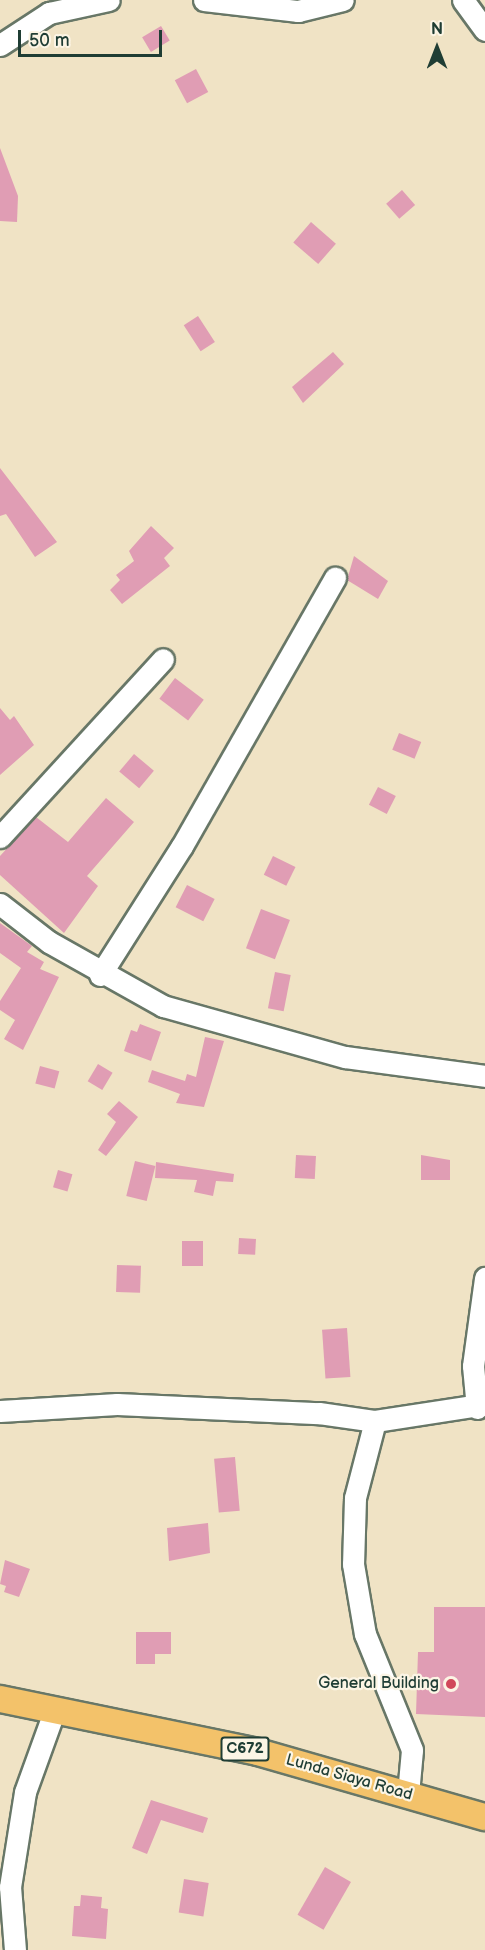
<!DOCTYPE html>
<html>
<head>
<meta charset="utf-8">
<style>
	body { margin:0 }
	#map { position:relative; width:485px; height:1950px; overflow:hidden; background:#f0e3c5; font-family:"Balsamiq Sans",sans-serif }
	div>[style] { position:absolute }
	.building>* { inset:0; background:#e09db4; transform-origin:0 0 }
	.roads { filter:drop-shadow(2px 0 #687767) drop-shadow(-2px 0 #687767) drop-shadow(0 2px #687767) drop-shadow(0 -2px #687767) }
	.minor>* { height:21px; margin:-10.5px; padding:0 10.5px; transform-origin:10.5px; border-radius:10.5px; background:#fff }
	.major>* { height:26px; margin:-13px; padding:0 13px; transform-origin:13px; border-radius:13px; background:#f3c26a }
	.dots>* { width:16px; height:16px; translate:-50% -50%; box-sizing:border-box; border:3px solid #fcf5e5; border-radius:50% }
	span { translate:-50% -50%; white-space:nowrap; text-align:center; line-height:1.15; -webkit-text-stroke:4.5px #fcf5e5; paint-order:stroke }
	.shield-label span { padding:2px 4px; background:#fcf5e5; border:2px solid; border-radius:4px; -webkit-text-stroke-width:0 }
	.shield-label { font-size:15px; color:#1f3d34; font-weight:700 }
	.poi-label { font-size:16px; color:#1f3d34 }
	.right { translate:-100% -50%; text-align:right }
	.street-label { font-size:16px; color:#1f3d34 }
	.north { position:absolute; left:407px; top:18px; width:60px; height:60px; -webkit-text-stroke:4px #fcf5e5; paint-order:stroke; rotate:0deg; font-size:16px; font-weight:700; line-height:24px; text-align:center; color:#1f3d34 }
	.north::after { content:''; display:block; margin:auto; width:21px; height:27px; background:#1f3d34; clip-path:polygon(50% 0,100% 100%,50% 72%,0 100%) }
	.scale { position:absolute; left:18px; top:30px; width:144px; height:27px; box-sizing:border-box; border:3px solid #1f3d34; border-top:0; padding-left:8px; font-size:18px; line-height:21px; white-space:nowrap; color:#1f3d34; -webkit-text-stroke:4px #fcf5e5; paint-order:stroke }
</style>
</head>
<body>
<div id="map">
	<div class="building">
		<div style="left:161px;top:26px;width:17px;height:22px;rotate:59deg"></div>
		<div style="left:196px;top:69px;width:26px;height:24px;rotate:62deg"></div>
		<div style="clip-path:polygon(0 148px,18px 196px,17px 222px,0 221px)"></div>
		<div style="left:402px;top:190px;width:20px;height:21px;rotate:49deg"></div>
		<div style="left:311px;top:222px;width:33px;height:27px;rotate:41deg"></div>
		<div style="left:198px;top:316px;width:31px;height:17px;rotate:57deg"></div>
		<div style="clip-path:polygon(333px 352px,344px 364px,303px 403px,292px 387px)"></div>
		<div style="clip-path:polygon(0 468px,57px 542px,35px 557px,6px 514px,0 516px)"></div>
		<div style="clip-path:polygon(151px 526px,174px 548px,164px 558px,170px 566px,122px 604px,110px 590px,120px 580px,116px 575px,134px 561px,129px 551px)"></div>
		<div style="clip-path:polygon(354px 556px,388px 581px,378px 599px,347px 580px)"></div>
		<div style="left:175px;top:678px;width:36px;height:26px;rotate:37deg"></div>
		<div style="clip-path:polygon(0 708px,10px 720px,14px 716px,34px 745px,0 775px)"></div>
		<div style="left:399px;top:733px;width:24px;height:18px;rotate:22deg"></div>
		<div style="left:134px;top:754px;width:26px;height:23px;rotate:40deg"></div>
		<div style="left:378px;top:787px;width:20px;height:20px;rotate:27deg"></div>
		<div style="clip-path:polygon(106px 798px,134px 822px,87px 876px,98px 886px,64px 933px,0 875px,0 856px,36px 817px,68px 842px)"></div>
		<div style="left:273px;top:856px;width:25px;height:21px;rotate:26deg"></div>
		<div style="left:187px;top:885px;width:31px;height:25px;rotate:27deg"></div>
		<div style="left:261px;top:909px;width:31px;height:42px;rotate:21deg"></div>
		<div style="clip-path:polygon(0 923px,32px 946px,27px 952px,44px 962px,40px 969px,59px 977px,23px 1050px,4px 1039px,15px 1020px,0 1010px,0 1001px,21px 968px,0 953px)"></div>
		<div style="left:275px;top:972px;width:16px;height:37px;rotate:11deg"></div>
		<div style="clip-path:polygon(140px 1024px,161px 1032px,151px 1061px,124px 1051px,131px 1030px,137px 1032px)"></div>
		<div style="clip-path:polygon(205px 1037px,224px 1041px,204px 1107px,176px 1103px,180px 1094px,148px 1082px,152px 1070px,185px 1081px,187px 1074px,196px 1077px)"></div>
		<div style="left:98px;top:1064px;width:17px;height:20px;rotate:31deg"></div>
		<div style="left:40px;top:1066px;width:20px;height:18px;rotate:15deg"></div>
		<div style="clip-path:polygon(119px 1101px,138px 1117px,106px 1156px,98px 1150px,116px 1122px,107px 1114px)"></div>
		<div style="left:296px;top:1155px;width:20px;height:23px;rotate:3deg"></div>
		<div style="clip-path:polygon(421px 1155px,450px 1160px,450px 1180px,421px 1180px)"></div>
		<div style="left:135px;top:1161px;width:21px;height:36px;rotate:14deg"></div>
		<div style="clip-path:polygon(156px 1162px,234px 1174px,233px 1182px,216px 1181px,213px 1196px,194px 1192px,197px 1180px,155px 1178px)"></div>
		<div style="left:58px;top:1170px;width:15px;height:18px;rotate:16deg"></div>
		<div style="left:239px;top:1238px;width:17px;height:16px;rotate:3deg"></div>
		<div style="left:182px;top:1241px;width:21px;height:25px"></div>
		<div style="left:117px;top:1265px;width:24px;height:27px;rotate:2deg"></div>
		<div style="left:347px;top:1328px;width:49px;height:25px;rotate:86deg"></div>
		<div style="left:235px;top:1457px;width:54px;height:21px;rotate:85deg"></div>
		<div style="clip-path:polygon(208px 1523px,210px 1553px,169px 1561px,167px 1528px)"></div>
		<div style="clip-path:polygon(5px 1560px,30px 1569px,19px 1597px,4px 1592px,6px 1586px,0 1584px)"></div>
		<div style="clip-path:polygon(434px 1607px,485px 1607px,485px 1717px,416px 1714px,418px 1652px,434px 1652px)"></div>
		<div style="clip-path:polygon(136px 1632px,171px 1632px,171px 1654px,155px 1654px,155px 1664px,136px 1664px)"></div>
		<div style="clip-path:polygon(151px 1800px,208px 1818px,203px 1833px,161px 1820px,147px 1854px,132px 1848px)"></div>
		<div style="left:325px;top:1867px;width:30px;height:55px;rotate:30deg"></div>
		<div style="left:184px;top:1879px;width:25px;height:34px;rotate:9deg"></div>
		<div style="clip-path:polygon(81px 1895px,102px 1897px,101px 1908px,108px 1909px,106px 1939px,72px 1936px,74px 1906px,80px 1906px)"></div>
	</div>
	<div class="roads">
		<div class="minor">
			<div style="left:204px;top:0;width:95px;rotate:6.7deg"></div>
			<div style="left:298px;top:11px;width:46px;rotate:-13.7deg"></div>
			<div style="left:463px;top:0;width:37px;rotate:54deg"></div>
			<div style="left:0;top:45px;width:59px;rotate:-33.1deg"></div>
			<div style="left:49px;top:13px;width:61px;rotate:-12.2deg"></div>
			<div style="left:0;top:837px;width:241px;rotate:-47.5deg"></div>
			<div style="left:0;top:904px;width:62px;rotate:37.8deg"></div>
			<div style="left:49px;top:942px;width:131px;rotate:29.3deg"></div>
			<div style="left:163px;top:1006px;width:189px;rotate:15.7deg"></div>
			<div style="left:345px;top:1057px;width:141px;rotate:7.7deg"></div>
			<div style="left:100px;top:975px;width:153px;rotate:-57.6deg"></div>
			<div style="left:182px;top:846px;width:309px;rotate:-60.3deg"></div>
			<div style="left:477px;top:1408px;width:42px;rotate:-95.4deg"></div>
			<div style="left:473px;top:1366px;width:89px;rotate:-82.2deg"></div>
			<div style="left:0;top:1411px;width:117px;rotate:-3.4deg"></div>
			<div style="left:117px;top:1404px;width:202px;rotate:2.6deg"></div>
			<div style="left:319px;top:1413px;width:57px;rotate:8.1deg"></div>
			<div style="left:375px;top:1421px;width:111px;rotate:-8.8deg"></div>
			<div style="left:375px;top:1421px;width:80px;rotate:104.6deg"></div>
			<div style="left:355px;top:1498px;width:66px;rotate:91.7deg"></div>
			<div style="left:353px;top:1564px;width:71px;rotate:80.3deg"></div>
			<div style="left:365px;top:1634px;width:125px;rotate:67.9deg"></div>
			<div style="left:412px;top:1750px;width:44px;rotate:95.2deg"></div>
			<div style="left:15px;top:1950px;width:63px;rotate:-94.5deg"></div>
			<div style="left:10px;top:1887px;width:96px;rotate:-81deg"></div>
			<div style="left:25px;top:1792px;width:88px;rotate:-70.1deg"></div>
		</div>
		<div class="major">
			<div style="left:0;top:1699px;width:263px;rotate:11.6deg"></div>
			<div style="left:258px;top:1752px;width:236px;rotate:16deg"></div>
		</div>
	</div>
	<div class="dots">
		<div style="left:451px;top:1684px;background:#d1495b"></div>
	</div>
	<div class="shield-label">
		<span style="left:245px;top:1749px">C672</span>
	</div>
	<div class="poi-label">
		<span class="right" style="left:439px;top:1684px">General Building</span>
	</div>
	<div class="street-label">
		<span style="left:349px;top:1778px;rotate:16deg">Lunda Siaya Road</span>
	</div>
	<div class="north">N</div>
	<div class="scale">50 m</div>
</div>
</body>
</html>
